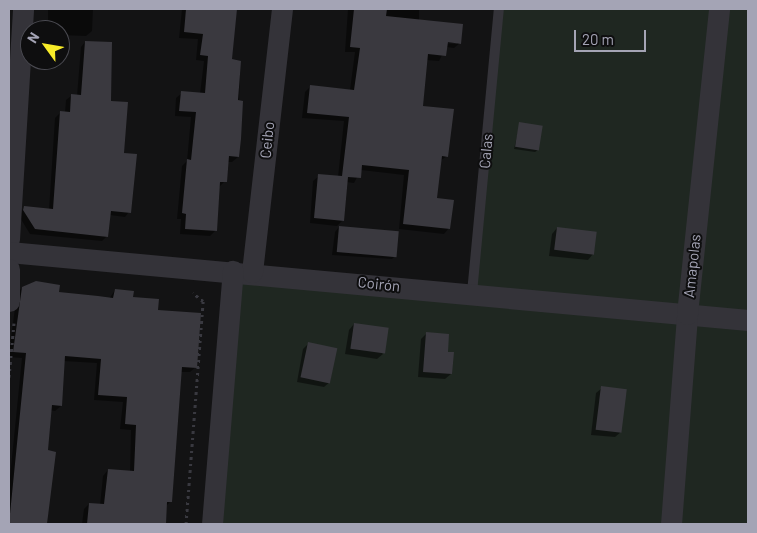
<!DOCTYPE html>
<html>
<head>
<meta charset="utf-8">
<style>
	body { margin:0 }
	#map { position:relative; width:757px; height:533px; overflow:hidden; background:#131314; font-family:Barlow,sans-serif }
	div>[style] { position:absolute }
	.green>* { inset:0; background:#1f2721 }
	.shadow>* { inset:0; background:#0007 }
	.building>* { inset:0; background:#3a393f; transform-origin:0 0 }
	.path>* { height:3px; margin-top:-1.5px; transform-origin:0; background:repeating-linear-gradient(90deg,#393940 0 2.5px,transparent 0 6.5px) }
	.service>* { height:10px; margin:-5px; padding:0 5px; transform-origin:5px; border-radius:5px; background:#343339 }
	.minor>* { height:21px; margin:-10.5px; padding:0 10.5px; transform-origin:10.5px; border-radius:10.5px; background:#343339 }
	span { translate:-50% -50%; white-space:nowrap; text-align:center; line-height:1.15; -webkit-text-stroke:4px #0e0e0f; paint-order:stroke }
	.street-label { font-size:15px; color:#a4a4b5 }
	.frame { position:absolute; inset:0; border:10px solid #a4a4b5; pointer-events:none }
	.north { position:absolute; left:20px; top:20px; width:50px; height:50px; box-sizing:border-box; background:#0e0e0f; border:1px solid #4a4a51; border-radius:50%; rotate:302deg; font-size:14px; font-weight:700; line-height:20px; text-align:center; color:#a4a4b5 }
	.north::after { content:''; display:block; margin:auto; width:18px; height:22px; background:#f7eb28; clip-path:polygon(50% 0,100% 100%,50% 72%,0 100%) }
	.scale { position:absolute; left:574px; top:30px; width:72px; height:22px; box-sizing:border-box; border:2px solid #a4a4b5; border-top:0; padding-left:6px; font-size:15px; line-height:18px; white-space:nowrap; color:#a4a4b5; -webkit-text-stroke:4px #0e0e0f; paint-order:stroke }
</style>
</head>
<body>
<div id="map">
	<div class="green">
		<div style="clip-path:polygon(499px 9px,748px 9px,748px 524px,212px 524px,233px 271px,472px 293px)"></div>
	</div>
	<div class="shadow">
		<div style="clip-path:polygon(48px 9px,93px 9px,92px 31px,86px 36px,60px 35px,60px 27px,48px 26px)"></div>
		<div style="clip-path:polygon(182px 9px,236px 9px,230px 60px,240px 62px,238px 157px,232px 162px,227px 162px,225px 181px,219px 187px,215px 231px,210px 236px,180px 234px,181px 219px,177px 219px,182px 166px,187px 161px,191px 117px,175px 116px,176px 98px,182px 93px,200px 94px,204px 61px,196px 60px,198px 39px,179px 38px)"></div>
		<div style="clip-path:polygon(evenodd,348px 9px,419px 9px,419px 20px,460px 43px,454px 48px,446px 47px,439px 61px,426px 60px,422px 107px,447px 156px,440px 161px,436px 199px,449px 228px,444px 234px,399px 229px,404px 175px,361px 170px,354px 183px,346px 182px,343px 220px,337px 226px,310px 223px,313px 181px,319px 176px,338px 177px,344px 121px,302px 118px,305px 92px,310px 87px,350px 90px,355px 52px,345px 52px,348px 9px,442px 40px,457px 42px,457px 44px,441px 43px,442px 40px)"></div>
		<div style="clip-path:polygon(85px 42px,110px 102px,123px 154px,129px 212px,125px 217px,110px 215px,107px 236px,102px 241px,30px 234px,19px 216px,24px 207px,49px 210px,55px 118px,60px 113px,65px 113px,66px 100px,71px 96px,77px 96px,81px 47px)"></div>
		<div style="clip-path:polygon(520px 123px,538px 150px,535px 152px,514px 149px)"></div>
		<div style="clip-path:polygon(339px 227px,396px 255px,392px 259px,332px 255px,335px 232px)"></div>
		<div style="clip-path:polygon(557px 228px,593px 254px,588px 260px,549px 256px,552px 234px)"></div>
		<div style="clip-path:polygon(22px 288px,109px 299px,115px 290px,157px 311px,196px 367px,190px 372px,180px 372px,170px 502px,165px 507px,164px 524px,82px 524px,84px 509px,89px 504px,100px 505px,103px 476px,108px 470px,130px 472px,131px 430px,120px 429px,123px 402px,94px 400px,97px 363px,63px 361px,61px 406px,55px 411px,50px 410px,46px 452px,54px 453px,47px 524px,9px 524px,9px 487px,22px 358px,9px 357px,9px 353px,17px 293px)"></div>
		<div style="clip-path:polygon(354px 324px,383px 354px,377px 359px,345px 354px,349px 330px)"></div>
		<div style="clip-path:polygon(427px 333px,446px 353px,451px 374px,445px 379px,418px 377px,421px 339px)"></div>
		<div style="clip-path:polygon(308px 344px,336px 349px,330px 382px,324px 387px,297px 382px,303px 349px)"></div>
		<div style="clip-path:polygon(602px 388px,621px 432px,615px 437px,591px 435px,596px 393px)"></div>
	</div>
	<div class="building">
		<div style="clip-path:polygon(186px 9px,237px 9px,232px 59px,241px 61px,238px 100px,243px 101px,241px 139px,239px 157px,229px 156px,227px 182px,220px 182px,217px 231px,185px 229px,186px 214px,182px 213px,187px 159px,191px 160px,196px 112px,179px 111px,181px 91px,205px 93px,208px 56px,200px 55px,203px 34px,184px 32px)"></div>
		<div style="clip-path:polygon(354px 9px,387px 9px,386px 16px,463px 24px,461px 44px,448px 42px,446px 56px,428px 54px,423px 106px,454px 109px,448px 157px,442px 156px,437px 198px,454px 200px,450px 229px,403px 224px,409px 170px,362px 165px,361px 178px,348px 177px,344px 221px,314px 218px,318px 174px,342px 176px,349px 117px,307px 113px,310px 85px,354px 90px,360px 48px,350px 47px)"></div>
		<div style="clip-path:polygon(85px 41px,112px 42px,111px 101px,128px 102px,124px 153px,137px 154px,131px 213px,111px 211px,108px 237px,35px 229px,23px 210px,24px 206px,53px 209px,60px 111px,70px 112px,71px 94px,81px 95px)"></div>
		<div style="left:519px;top:122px;width:24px;height:25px;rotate:9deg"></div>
		<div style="left:339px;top:226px;width:60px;height:26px;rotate:5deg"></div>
		<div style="left:557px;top:227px;width:40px;height:23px;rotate:7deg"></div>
		<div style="clip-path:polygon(36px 281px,60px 285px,59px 292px,98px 296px,113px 298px,115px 289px,134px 291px,133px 297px,159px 299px,158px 310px,201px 313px,197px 368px,182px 367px,172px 502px,167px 502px,166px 524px,87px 524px,89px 503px,104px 504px,108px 469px,134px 471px,136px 425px,125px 424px,127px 397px,98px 395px,101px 359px,65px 356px,62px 406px,52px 405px,48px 450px,56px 452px,47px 524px,9px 524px,26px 353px,13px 352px,22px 287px)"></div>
		<div style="left:354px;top:323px;width:35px;height:26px;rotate:8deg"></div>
		<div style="clip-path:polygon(426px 332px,449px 334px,448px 352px,454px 352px,452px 374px,423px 372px)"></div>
		<div style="left:308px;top:342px;width:30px;height:36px;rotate:12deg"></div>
		<div style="left:601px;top:386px;width:26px;height:44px;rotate:7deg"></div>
	</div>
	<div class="path">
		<div style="left:9px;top:377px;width:54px;rotate:-84.7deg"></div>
		<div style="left:186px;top:524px;width:224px;rotate:-85.6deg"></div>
		<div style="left:203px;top:301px;width:13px;rotate:-141deg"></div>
	</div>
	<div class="service">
		<div style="left:472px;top:293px;width:285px;rotate:-84.6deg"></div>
	</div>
	<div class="minor">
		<div style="left:9px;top:239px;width:230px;rotate:-86.5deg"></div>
		<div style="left:9px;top:252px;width:742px;rotate:5.26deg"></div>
		<div style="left:9px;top:269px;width:32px;rotate:90deg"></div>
		<div style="left:252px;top:272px;width:265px;rotate:-83.5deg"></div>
		<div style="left:212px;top:524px;width:254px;rotate:-85.3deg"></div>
		<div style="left:671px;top:524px;width:211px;rotate:-85.6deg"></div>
		<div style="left:687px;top:314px;width:307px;rotate:-84deg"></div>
	</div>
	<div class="street-label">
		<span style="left:267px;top:140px;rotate:-84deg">Ceibo</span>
		<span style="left:486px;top:151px;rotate:-85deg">Calas</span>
		<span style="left:692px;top:266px;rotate:-84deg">Amapolas</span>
		<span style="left:379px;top:284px;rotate:6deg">Coirón</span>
	</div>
	<div class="frame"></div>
	<div class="north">N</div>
	<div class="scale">20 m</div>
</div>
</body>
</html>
